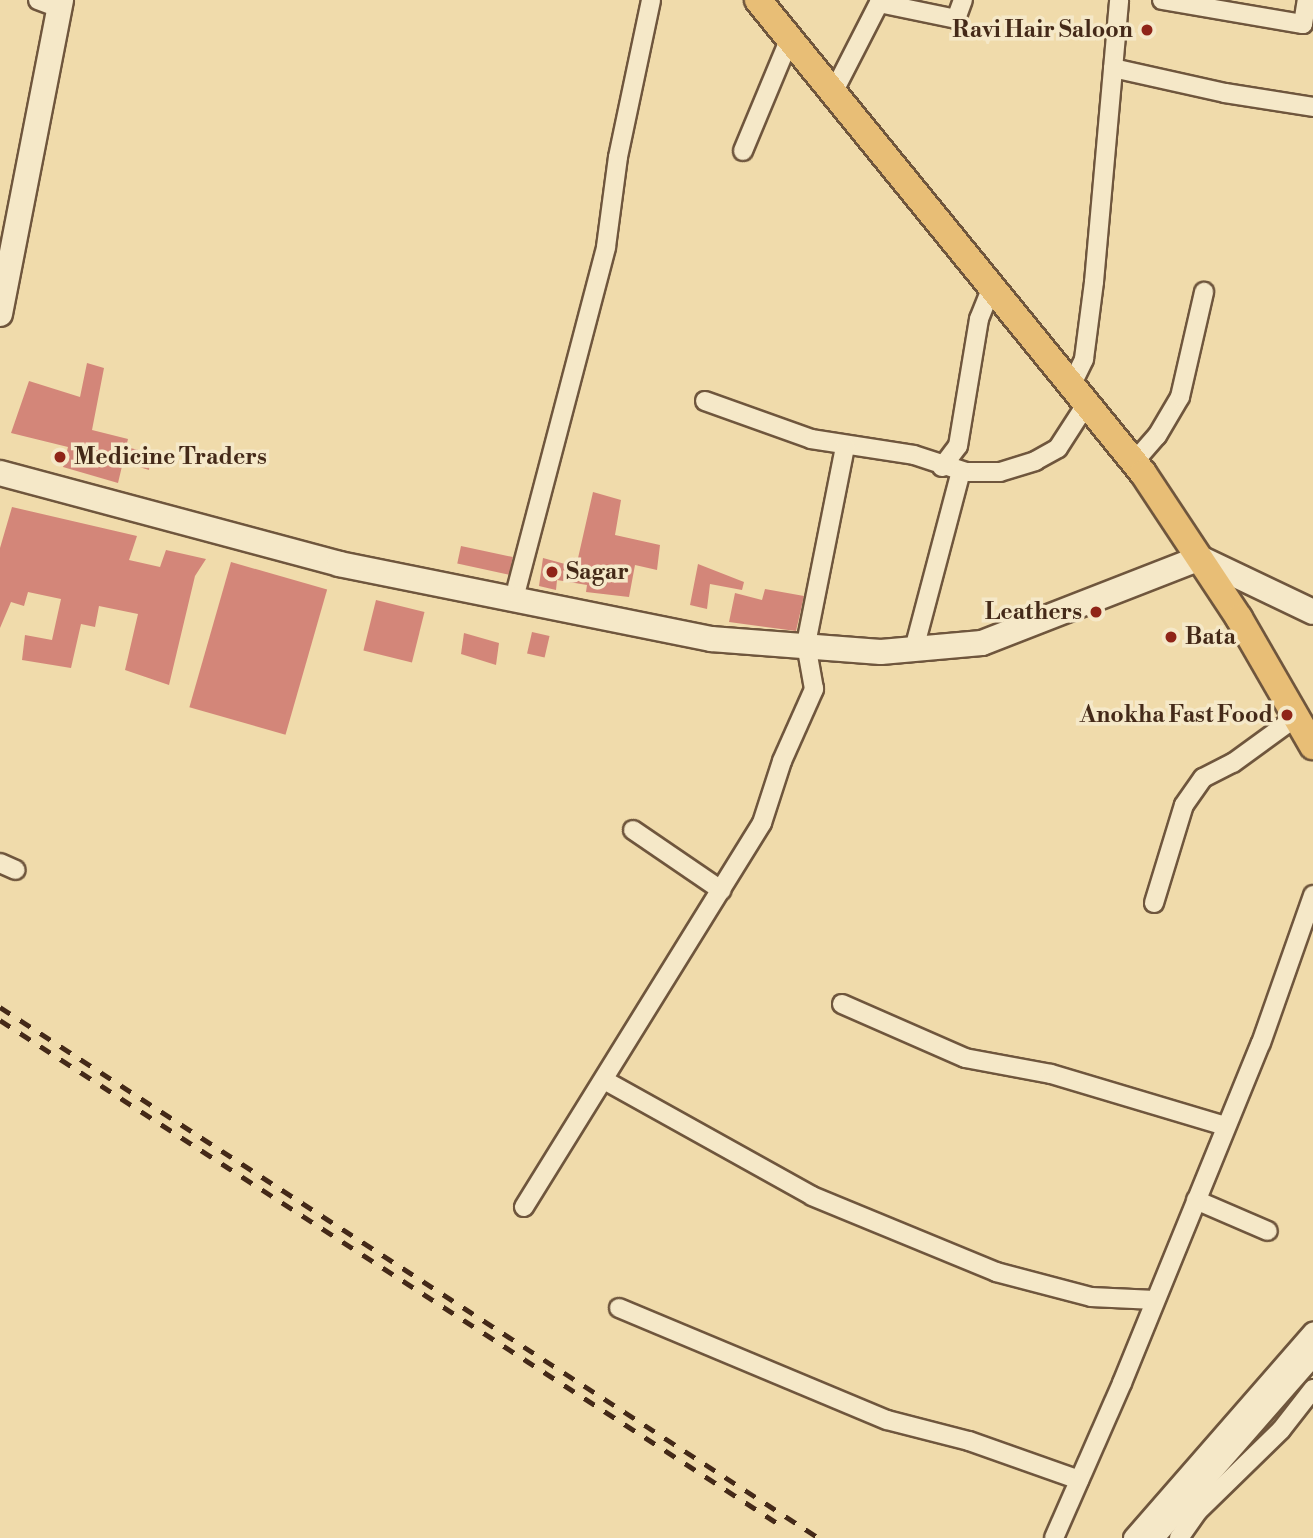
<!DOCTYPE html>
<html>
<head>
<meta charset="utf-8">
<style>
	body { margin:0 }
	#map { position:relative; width:1313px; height:1538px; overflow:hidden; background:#f0dbab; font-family:"Libre Bodoni",serif }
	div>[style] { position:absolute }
	.building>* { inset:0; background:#d38679; transform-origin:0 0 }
	.roads { filter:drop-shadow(2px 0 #6f563d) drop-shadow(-2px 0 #6f563d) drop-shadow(0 2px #6f563d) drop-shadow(0 -2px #6f563d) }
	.minor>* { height:18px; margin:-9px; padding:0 9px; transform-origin:9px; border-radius:9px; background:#f5e8c8 }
	.secondary>* { height:24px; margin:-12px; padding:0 12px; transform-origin:12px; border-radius:12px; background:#f5e8c8 }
	.primary>* { height:26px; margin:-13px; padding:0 13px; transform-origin:13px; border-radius:13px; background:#e8be76 }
	.rail>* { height:5px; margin-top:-2.5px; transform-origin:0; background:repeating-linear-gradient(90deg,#442918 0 12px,transparent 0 24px) }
	.dots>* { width:19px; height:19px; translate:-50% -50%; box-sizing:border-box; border:4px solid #f5e8c8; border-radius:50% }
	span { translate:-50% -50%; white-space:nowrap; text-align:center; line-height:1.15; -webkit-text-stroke:7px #f5e8c8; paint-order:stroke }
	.poi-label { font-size:23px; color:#442918; font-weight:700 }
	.right { translate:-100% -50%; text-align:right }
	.left { translate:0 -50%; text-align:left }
</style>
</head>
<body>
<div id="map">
	<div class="building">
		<div style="clip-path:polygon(87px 363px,104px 368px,92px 430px,128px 439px,126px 447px,151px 453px,149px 470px,123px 462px,118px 483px,63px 467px,68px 447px,11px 433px,29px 381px,80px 397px)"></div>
		<div style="clip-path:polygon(593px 492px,621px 500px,615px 535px,660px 545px,657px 570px,635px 565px,629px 597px,586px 592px,587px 585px,557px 580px,556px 590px,539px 586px,543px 558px,576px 567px)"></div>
		<div style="clip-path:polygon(12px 507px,137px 536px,129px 560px,160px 567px,166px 550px,206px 559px,195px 576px,169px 685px,125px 670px,138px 614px,99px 606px,95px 627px,81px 624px,71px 668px,22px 660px,25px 635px,52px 640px,61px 599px,28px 592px,24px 606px,11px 602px,0 628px,0 548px)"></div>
		<div style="left:461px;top:546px;width:53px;height:18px;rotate:12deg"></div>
		<div style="left:231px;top:562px;width:100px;height:151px;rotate:16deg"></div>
		<div style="clip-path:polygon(698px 564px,744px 582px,742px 590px,710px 584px,707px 609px,690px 605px)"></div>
		<div style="clip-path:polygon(765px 589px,804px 596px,796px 631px,729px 622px,735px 593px,762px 600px)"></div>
		<div style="left:376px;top:600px;width:50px;height:52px;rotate:14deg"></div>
		<div style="left:532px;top:632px;width:18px;height:22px;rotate:13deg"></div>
		<div style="clip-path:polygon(464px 633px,499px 643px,496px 665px,461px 654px)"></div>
	</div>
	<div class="roads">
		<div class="minor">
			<div style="left:38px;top:0;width:22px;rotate:21deg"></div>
			<div style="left:1162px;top:0;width:143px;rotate:9.7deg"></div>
			<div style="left:1303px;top:24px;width:24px;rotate:-81deg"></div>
			<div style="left:1113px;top:68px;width:115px;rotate:12.6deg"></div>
			<div style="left:1225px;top:93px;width:89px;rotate:9deg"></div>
			<div style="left:834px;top:91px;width:99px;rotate:-62.9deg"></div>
			<div style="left:879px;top:3px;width:79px;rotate:11.7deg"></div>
			<div style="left:956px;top:19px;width:20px;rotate:-70deg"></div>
			<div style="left:743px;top:151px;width:122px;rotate:-67.4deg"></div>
			<div style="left:1072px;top:384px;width:28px;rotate:-64deg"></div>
			<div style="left:1084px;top:359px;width:78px;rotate:-82.6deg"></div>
			<div style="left:1094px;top:282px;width:283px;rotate:-84.9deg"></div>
			<div style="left:705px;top:401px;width:113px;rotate:19.7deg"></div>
			<div style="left:811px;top:439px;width:104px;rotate:8.8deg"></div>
			<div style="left:914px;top:455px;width:55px;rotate:18.1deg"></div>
			<div style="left:966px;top:472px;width:34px"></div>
			<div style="left:1000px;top:472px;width:37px;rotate:-17deg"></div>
			<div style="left:1035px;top:461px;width:26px;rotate:-29deg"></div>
			<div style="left:1058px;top:448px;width:54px;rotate:-57.2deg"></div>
			<div style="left:1134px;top:462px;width:35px;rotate:-49deg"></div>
			<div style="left:1157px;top:436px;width:45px;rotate:-59.5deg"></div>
			<div style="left:1180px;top:397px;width:108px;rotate:-77.1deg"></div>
			<div style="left:942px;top:467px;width:26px;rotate:-53deg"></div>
			<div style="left:958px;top:446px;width:129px;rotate:-80.6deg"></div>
			<div style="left:979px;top:319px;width:37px;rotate:-68deg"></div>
			<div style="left:517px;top:587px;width:351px;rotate:-75.3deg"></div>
			<div style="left:606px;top:247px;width:91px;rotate:-82.4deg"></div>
			<div style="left:618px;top:157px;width:160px;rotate:-78.1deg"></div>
			<div style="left:914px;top:649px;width:184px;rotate:-75.2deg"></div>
			<div style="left:633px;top:830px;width:107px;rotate:34.3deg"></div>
			<div style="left:0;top:863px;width:17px;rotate:24deg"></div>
			<div style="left:1154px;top:903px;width:102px;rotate:-73deg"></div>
			<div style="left:1184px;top:805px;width:33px;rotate:-55deg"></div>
			<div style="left:1203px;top:778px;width:34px;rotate:-27deg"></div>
			<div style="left:1233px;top:763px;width:78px;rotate:-36.1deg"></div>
			<div style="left:842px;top:1004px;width:134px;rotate:23.7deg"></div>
			<div style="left:965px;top:1058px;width:87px;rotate:10.5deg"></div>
			<div style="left:1051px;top:1074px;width:182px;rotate:16.6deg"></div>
			<div style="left:604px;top:1080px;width:238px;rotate:29.1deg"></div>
			<div style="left:812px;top:1196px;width:199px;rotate:22.4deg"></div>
			<div style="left:996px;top:1272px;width:98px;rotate:14.7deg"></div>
			<div style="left:1091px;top:1297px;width:64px;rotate:2.7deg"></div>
			<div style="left:1196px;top:1200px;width:78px;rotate:23.3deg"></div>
			<div style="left:524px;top:1207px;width:452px;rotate:-58.2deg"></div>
			<div style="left:762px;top:823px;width:65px;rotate:-72.1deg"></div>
			<div style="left:782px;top:761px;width:79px;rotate:-66deg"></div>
			<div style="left:814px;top:689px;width:46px;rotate:-100.1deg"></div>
			<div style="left:806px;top:644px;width:201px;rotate:-78.8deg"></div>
			<div style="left:619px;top:1308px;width:290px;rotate:22.7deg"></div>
			<div style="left:887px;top:1420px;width:85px;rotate:14.4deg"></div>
			<div style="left:969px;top:1441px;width:117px;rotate:19.5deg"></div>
			<div style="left:1054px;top:1538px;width:169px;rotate:-66.3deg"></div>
			<div style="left:1122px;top:1383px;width:367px;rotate:-67.8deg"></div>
			<div style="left:1261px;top:1043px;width:157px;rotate:-70.6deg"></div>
			<div style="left:1133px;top:1538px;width:274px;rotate:-48.9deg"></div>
			<div style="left:1179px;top:1538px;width:33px;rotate:-55deg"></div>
			<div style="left:1198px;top:1511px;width:116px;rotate:-44.3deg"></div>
			<div style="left:1281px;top:1430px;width:52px;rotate:-52deg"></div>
		</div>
		<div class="secondary">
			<div style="left:0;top:314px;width:320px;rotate:-79deg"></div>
			<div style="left:0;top:473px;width:351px;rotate:15deg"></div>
			<div style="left:339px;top:564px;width:379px;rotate:11.4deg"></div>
			<div style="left:711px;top:639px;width:170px;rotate:4.4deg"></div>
			<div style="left:881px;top:652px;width:101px;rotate:-5.1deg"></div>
			<div style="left:982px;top:643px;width:234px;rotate:-21.3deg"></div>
			<div style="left:1200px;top:558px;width:125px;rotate:25.5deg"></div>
			<div style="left:1151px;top:1538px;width:246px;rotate:-48.8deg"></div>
		</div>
		<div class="primary">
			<div style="left:758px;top:0;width:610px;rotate:50.86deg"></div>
			<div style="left:1143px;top:473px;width:174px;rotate:56.5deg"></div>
			<div style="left:1239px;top:618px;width:148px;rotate:60deg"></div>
		</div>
	</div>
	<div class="rail">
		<div style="left:0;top:1007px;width:976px;rotate:32.96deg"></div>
		<div style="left:0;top:1020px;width:931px;rotate:32.91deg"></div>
	</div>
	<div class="dots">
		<div style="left:1147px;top:30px;background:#8f2418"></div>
		<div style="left:60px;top:457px;background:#8f2418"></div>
		<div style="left:552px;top:572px;background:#8f2418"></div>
		<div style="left:1096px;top:612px;background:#8f2418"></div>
		<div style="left:1171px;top:637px;background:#8f2418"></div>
		<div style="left:1287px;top:715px;background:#8f2418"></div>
	</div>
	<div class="poi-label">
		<span class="right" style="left:1133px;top:30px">Ravi Hair Saloon</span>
		<span class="left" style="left:74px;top:457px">Medicine Traders</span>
		<span class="left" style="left:566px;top:572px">Sagar</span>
		<span class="right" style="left:1082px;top:612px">Leathers</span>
		<span class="left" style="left:1185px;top:637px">Bata</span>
		<span class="right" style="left:1273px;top:715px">Anokha Fast Food</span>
	</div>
</div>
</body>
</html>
